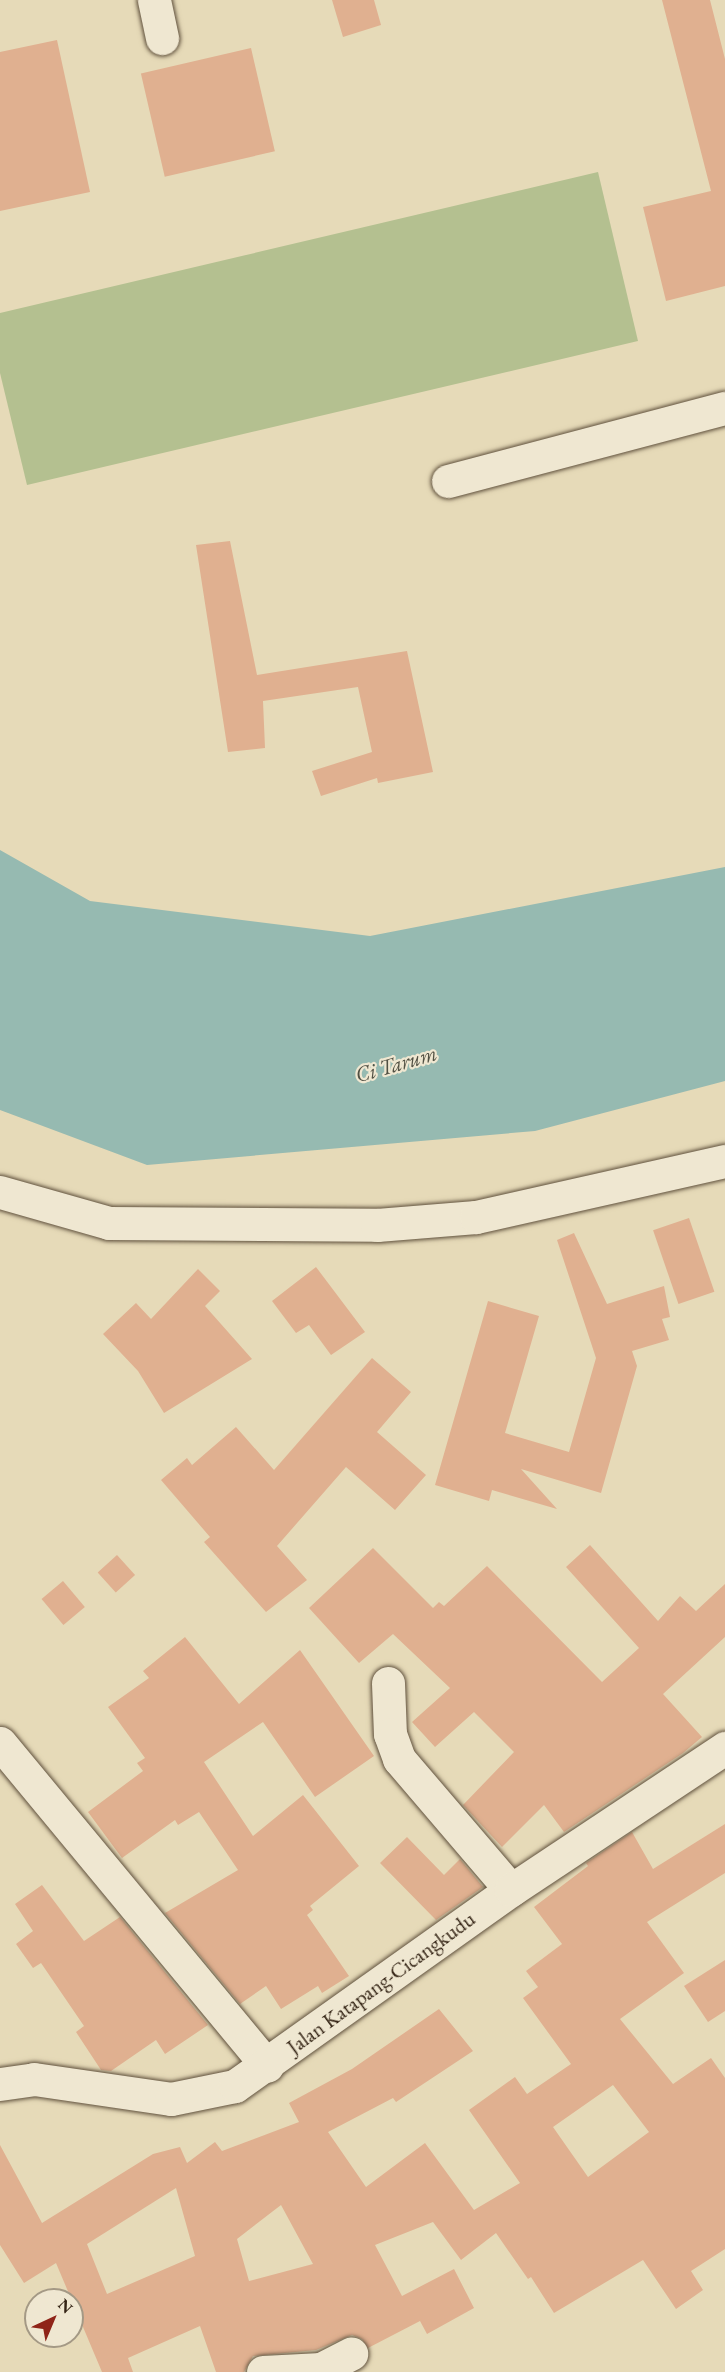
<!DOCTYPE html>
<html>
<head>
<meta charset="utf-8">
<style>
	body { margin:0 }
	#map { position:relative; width:725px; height:2372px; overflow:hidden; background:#e6dab8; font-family:"EB Garamond",serif }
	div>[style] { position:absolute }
	.green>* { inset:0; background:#b4c090 }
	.water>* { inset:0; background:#96bab1 }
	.building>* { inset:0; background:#e0b090; transform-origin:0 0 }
	.roads { filter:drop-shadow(0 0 2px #60513d) drop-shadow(0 0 2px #60513d) }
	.minor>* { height:33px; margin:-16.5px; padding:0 16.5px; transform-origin:16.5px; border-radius:16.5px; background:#efe7d1 }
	span { translate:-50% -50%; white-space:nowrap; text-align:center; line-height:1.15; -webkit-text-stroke:4.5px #efe7d1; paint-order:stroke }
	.street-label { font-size:21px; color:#332314 }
	.water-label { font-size:22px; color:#515043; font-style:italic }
	.north { position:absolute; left:24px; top:2288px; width:60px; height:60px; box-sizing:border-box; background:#efe7d1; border:2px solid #a49985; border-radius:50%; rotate:44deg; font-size:16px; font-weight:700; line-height:24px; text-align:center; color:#332314 }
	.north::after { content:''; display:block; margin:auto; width:21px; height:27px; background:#8f2418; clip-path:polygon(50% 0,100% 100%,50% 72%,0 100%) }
</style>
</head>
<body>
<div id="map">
	<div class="green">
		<div style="clip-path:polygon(598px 172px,638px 341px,27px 485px,0 373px,0 313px)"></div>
	</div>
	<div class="water">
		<div style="clip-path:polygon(0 850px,90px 901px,370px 936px,725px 867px,725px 1081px,535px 1131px,147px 1165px,0 1110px)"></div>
	</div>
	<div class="building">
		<div style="clip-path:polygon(332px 0,374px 0,381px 25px,343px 37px)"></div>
		<div style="clip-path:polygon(662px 0,710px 0,725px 59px,725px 286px,666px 301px,643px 207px,711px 191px)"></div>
		<div style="clip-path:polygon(57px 40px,90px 192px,0 211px,0 52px)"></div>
		<div style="left:251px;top:48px;width:106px;height:113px;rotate:77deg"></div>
		<div style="clip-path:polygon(230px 541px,257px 675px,407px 651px,433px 772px,378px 783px,377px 778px,321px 796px,312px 771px,372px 752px,358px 687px,263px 701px,265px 748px,228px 752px,196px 545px)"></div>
		<div style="left:689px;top:1218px;width:78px;height:38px;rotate:71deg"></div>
		<div style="clip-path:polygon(574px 1233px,607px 1304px,664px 1286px,670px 1317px,662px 1319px,669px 1340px,632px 1351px,637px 1366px,601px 1493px,521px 1469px,557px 1509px,492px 1490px,489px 1501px,435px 1485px,488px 1301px,539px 1316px,505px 1433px,569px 1452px,596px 1358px,557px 1240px)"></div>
		<div style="clip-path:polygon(316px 1267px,365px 1332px,331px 1355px,309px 1325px,296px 1333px,272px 1301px)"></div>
		<div style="clip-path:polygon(198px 1269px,220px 1291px,205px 1306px,252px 1359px,164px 1413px,138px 1371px,103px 1334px,136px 1303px,151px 1319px)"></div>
		<div style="clip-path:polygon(372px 1358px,411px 1392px,377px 1432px,426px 1475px,395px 1510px,346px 1467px,277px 1546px,307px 1580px,266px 1612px,204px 1542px,210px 1537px,161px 1480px,187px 1458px,192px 1465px,236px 1427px,274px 1470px)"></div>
		<div style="clip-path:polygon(590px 1545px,658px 1621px,680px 1596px,696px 1611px,725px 1584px,725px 1637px,663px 1694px,702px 1737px,683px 1753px,564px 1832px,544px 1805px,502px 1847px,463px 1805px,514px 1752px,474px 1712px,435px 1747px,412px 1722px,450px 1688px,393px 1634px,359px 1663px,309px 1608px,373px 1548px,433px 1608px,439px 1602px,444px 1606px,487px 1566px,602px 1682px,639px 1648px,566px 1567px)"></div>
		<div style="left:117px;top:1555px;width:27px;height:26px;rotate:48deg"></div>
		<div style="left:63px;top:1581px;width:34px;height:28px;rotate:50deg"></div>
		<div style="clip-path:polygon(185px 1637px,239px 1704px,300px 1650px,374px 1756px,315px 1797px,263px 1722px,204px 1762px,253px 1836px,303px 1795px,359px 1866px,310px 1906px,313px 1910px,307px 1915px,349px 1976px,322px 1993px,318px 1986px,281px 2009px,266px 1986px,240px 2004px,165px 1913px,238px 1870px,199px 1812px,178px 1825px,175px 1820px,122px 1858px,88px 1812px,143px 1771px,137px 1763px,145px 1758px,108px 1707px,149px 1678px,143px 1671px)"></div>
		<div style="clip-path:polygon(evenodd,725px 1824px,725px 1873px,647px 1922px,684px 1973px,620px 2019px,673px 2084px,711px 2058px,725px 2078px,725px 2249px,691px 2271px,703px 2290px,676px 2309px,643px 2260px,554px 2313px,531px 2277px,528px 2279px,496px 2233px,461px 2260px,433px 2222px,375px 2245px,402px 2296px,454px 2269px,474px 2308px,427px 2334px,420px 2321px,368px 2348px,362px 2339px,352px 2335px,316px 2350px,253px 2356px,244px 2372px,216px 2372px,200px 2326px,128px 2358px,133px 2372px,102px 2372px,56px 2263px,24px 2283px,0 2245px,0 2145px,42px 2223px,153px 2154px,180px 2147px,187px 2163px,215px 2142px,222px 2151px,299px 2122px,289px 2103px,352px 2069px,439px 2009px,473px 2051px,396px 2102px,393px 2098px,328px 2132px,366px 2187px,425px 2143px,474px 2210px,520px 2183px,469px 2110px,515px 2077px,527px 2094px,571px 2064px,523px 1998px,538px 1987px,526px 1971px,562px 1944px,534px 1907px,588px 1866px,586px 1863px,632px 1832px,653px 1869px,725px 1824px,613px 2085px,649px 2132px,588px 2177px,553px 2127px,613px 2085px,725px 1824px,176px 2188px,195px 2256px,107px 2294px,87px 2244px,176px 2188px,725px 1824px,281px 2205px,313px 2264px,249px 2281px,237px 2239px,281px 2205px)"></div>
		<div style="clip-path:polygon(407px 1837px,444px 1875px,460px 1859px,483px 1887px,436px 1920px,380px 1863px)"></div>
		<div style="clip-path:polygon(42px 1885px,84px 1941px,120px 1917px,208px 2025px,165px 2054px,156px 2040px,111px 2071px,101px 2070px,76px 2032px,84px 2026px,41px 1963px,33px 1968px,16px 1944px,33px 1931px,15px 1904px)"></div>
		<div style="clip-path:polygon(725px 1960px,725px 2011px,708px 2022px,684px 1986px)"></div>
	</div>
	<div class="roads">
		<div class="minor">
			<div style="left:154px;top:0;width:39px;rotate:78deg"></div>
			<div style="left:448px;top:481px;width:286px;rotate:-14.8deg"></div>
			<div style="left:0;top:1192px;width:113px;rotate:15.9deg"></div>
			<div style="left:109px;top:1223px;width:268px;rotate:0.4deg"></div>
			<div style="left:377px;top:1225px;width:99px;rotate:-4.6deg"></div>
			<div style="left:476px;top:1217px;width:255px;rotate:-12.7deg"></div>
			<div style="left:388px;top:1683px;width:51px;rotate:87.8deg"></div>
			<div style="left:390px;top:1734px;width:27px;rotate:70deg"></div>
			<div style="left:399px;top:1759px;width:172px;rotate:49.5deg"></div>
			<div style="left:0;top:1743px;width:419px;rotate:50.4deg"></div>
			<div style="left:0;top:2084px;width:34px;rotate:-8deg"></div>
			<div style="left:34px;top:2079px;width:138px;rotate:8.3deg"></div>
			<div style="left:171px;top:2099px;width:65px;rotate:-11.5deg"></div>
			<div style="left:235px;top:2086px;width:339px;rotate:-35.4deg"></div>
			<div style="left:511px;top:1890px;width:257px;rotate:-33.6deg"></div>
			<div style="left:263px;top:2372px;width:58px;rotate:-3deg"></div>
			<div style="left:321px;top:2369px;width:34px;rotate:-27deg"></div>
		</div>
	</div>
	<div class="street-label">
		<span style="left:381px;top:1983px;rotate:-36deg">Jalan Katapang-Cicangkudu</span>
	</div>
	<div class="water-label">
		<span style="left:396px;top:1064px;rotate:-16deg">Ci Tarum</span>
	</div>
	<div class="north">N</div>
</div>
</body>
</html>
